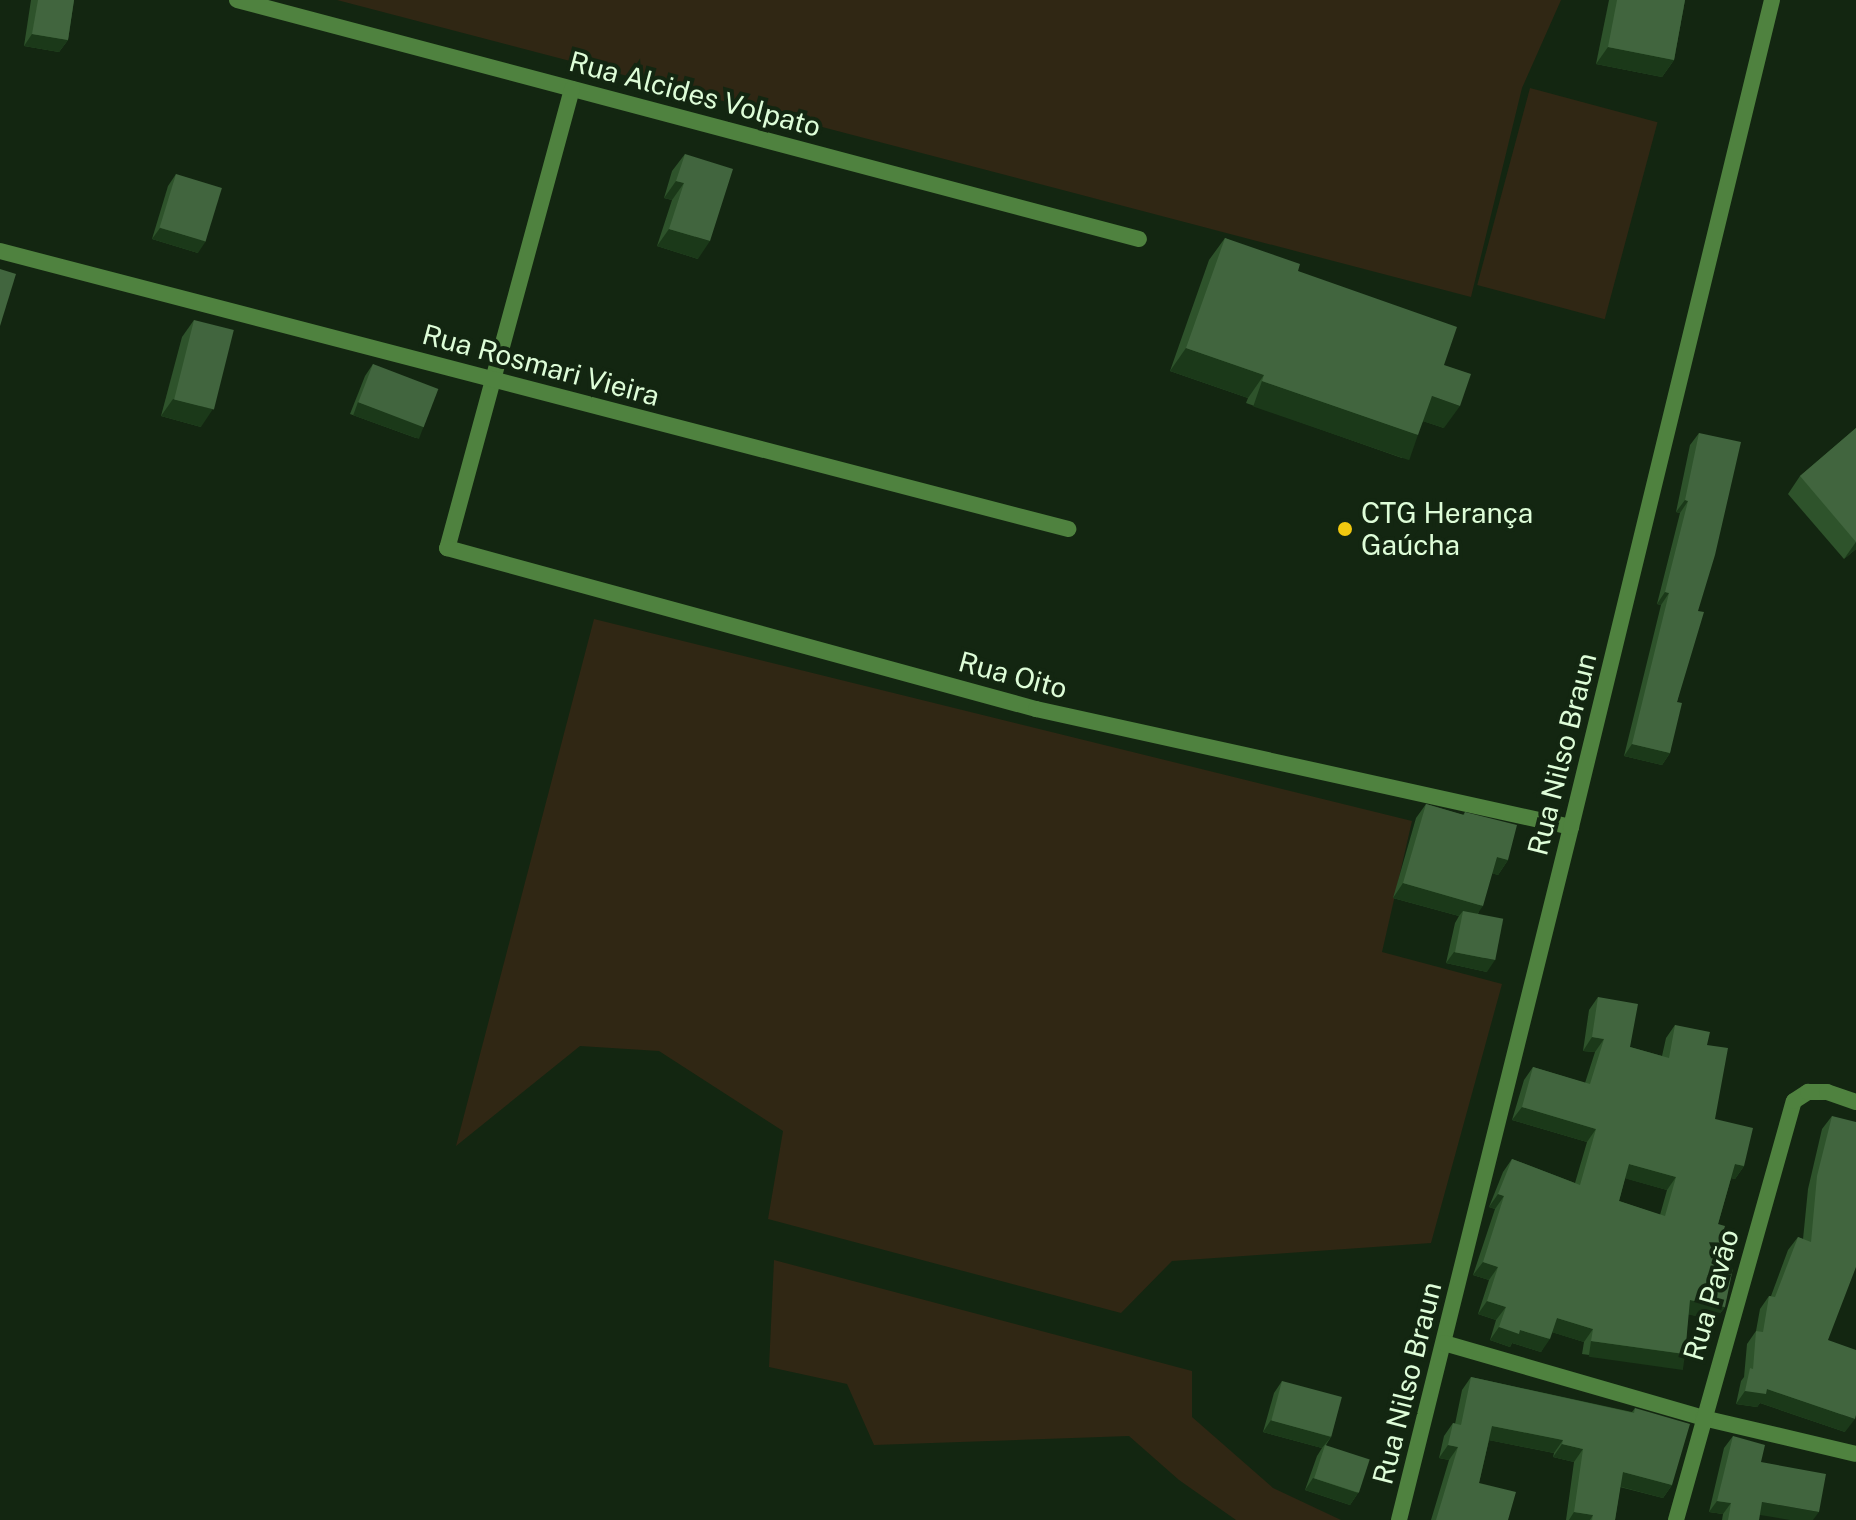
<!DOCTYPE html>
<html>
<head>
<meta charset="utf-8">
<style>
	body { margin:0 }
	#map { position:relative; width:1856px; height:1520px; overflow:hidden; background:#132611; font-family:"Public Sans",sans-serif }
	div>[style] { position:absolute }
	.green>* { inset:0; background:#302714; transform-origin:0 0 }
	.minor>* { height:16px; margin:-8px; padding:0 8px; transform-origin:8px; border-radius:8px; background:#4f823f }
	.tertiary>* { height:16px; margin:-8px; padding:0 8px; transform-origin:8px; border-radius:8px; background:#4f823f }
	.wall>* { inset:0; background:#2e532b }
	.shaded-wall>* { inset:0; background:#1b3919; transform-origin:0 0 }
	.building>* { inset:0; background:#41653e; transform-origin:0 0 }
	.dots>* { width:22px; height:22px; translate:-50% -50%; box-sizing:border-box; border:4px solid #132611; border-radius:50% }
	span { translate:-50% -50%; white-space:nowrap; text-align:center; line-height:1.15; -webkit-text-stroke:8px #132611; paint-order:stroke }
	.street-label { font-size:28px; color:#defdd8 }
	.poi-label { font-size:28px; color:#defdd8 }
	.left { translate:0 -50%; text-align:left }
</style>
</head>
<body>
<div id="map">
	<div class="green">
		<div style="clip-path:polygon(337px 0,1561px 0,1522px 88px,1471px 297px)"></div>
		<div style="left:1530px;top:88px;width:132px;height:204px;rotate:15deg"></div>
		<div style="clip-path:polygon(594px 619px,1412px 821px,1382px 952px,1502px 984px,1431px 1243px,1172px 1261px,1121px 1313px,768px 1219px,783px 1131px,659px 1051px,580px 1046px,456px 1146px)"></div>
		<div style="clip-path:polygon(774px 1260px,1192px 1371px,1192px 1417px,1273px 1488px,1341px 1520px,1236px 1520px,1179px 1480px,1129px 1436px,874px 1445px,847px 1384px,769px 1367px)"></div>
	</div>
	<div class="minor">
		<div style="left:237px;top:0;width:933px;rotate:14.84deg"></div>
		<div style="left:572px;top:89px;width:476px;rotate:105.2deg"></div>
		<div style="left:447px;top:548px;width:611px;rotate:15.29deg"></div>
		<div style="left:1036px;top:709px;width:548px;rotate:12.44deg"></div>
		<div style="left:1571px;top:827px;width:714px;rotate:103.94deg"></div>
		<div style="left:0;top:251px;width:1104px;rotate:14.59deg"></div>
		<div style="left:1444px;top:1343px;width:270px;rotate:16.1deg"></div>
		<div style="left:1703px;top:1418px;width:157px;rotate:13.2deg"></div>
		<div style="left:1676px;top:1520px;width:435px;rotate:-74.3deg"></div>
		<div style="left:1794px;top:1101px;width:17px;rotate:-33deg"></div>
		<div style="left:1808px;top:1092px;width:19px"></div>
		<div style="left:1827px;top:1092px;width:31px;rotate:19deg"></div>
	</div>
	<div class="tertiary">
		<div style="left:1571px;top:827px;width:851px;rotate:-76.34deg"></div>
	</div>
	<div class="wall">
		<div style="clip-path:polygon(31px 0,74px 0,68px 40px,59px 52px,24px 46px)"></div>
		<div style="clip-path:polygon(1609px 0,1685px 0,1674px 60px,1662px 77px,1596px 64px)"></div>
		<div style="clip-path:polygon(685px 154px,698px 259px,657px 246px,672px 200px,664px 198px,672px 171px)"></div>
		<div style="clip-path:polygon(176px 174px,198px 253px,152px 239px,168px 186px)"></div>
		<div style="clip-path:polygon(1225px 238px,1298px 271px,1444px 428px,1423px 421px,1402px 458px,1246px 403px,1248px 398px,1170px 371px,1209px 260px)"></div>
		<div style="clip-path:polygon(194px 320px,201px 427px,161px 416px,182px 337px)"></div>
		<div style="clip-path:polygon(373px 364px,424px 426px,416px 438px,350px 414px,365px 376px)"></div>
		<div style="clip-path:polygon(1856px 428px,1856px 549px,1844px 559px,1788px 494px,1800px 476px)"></div>
		<div style="clip-path:polygon(1699px 433px,1698px 611px,1677px 702px,1670px 753px,1662px 765px,1624px 756px,1661px 605px,1657px 604px,1680px 513px,1676px 512px,1690px 445px)"></div>
		<div style="clip-path:polygon(1426px 804px,1463px 815px,1465px 812px,1508px 860px,1498px 875px,1492px 873px,1478px 914px,1487px 972px,1446px 963px,1455px 923px,1459px 916px,1393px 898px,1416px 818px)"></div>
		<div style="clip-path:polygon(evenodd,1598px 997px,1630px 1047px,1662px 1056px,1666px 1038px,1675px 1025px,1707px 1045px,1715px 1119px,1744px 1166px,1735px 1179px,1731px 1178px,1718px 1224px,1714px 1264px,1725px 1307px,1715px 1320px,1688px 1314px,1685px 1354px,1676px 1367px,1582px 1354px,1584px 1342px,1552px 1332px,1541px 1352px,1512px 1343px,1510px 1347px,1490px 1340px,1496px 1320px,1478px 1314px,1489px 1280px,1473px 1275px,1495px 1209px,1489px 1207px,1503px 1172px,1512px 1159px,1575px 1183px,1587px 1142px,1512px 1120px,1524px 1080px,1533px 1067px,1585px 1083px,1595px 1052px,1583px 1051px,1589px 1010px,1598px 997px,1625px 1178px,1667px 1190px,1660px 1215px,1619px 1201px,1625px 1178px)"></div>
		<div style="clip-path:polygon(1832px 1116px,1828px 1340px,1845px 1432px,1760px 1403px,1757px 1407px,1736px 1404px,1741px 1381px,1744px 1377px,1747px 1344px,1756px 1331px,1760px 1309px,1769px 1296px,1771px 1296px,1788px 1250px,1798px 1237px,1803px 1239px,1808px 1189px,1822px 1129px)"></div>
		<div style="clip-path:polygon(1471px 1377px,1632px 1412px,1635px 1408px,1672px 1485px,1663px 1498px,1620px 1487px,1615px 1520px,1566px 1520px,1574px 1462px,1553px 1457px,1554px 1453px,1489px 1440px,1479px 1483px,1508px 1520px,1431px 1520px,1449px 1460px,1439px 1458px,1444px 1436px,1453px 1423px,1455px 1424px,1462px 1390px)"></div>
		<div style="clip-path:polygon(1282px 1381px,1331px 1437px,1326px 1445px,1358px 1493px,1350px 1505px,1305px 1490px,1317px 1456px,1322px 1448px,1263px 1432px,1274px 1393px)"></div>
		<div style="clip-path:polygon(1733px 1436px,1761px 1462px,1759px 1520px,1722px 1520px,1723px 1514px,1709px 1512px,1724px 1448px)"></div>
	</div>
	<div class="shaded-wall">
		<div style="clip-path:polygon(32px 34px,68px 40px,59px 52px,24px 46px)"></div>
		<div style="clip-path:polygon(1608px 47px,1674px 60px,1662px 77px,1596px 64px)"></div>
		<div style="clip-path:polygon(676px 181px,684px 183px,672px 200px,664px 198px)"></div>
		<div style="clip-path:polygon(160px 228px,206px 241px,198px 253px,152px 239px)"></div>
		<div style="clip-path:polygon(669px 229px,710px 241px,698px 259px,657px 246px)"></div>
		<div style="clip-path:polygon(1186px 348px,1264px 375px,1248px 398px,1170px 371px)"></div>
		<div style="left:1262px;top:381px;width:165px;height:27px;rotate:19deg"></div>
		<div style="clip-path:polygon(1432px 396px,1460px 406px,1444px 428px,1416px 419px)"></div>
		<div style="clip-path:polygon(173px 399px,213px 409px,201px 427px,161px 416px)"></div>
		<div style="left:358px;top:402px;width:70px;height:14px;rotate:20deg"></div>
		<div style="clip-path:polygon(1685px 500px,1688px 501px,1680px 513px,1676px 512px)"></div>
		<div style="clip-path:polygon(1856px 542px,1856px 549px,1844px 559px)"></div>
		<div style="clip-path:polygon(1665px 592px,1669px 593px,1661px 605px,1657px 604px)"></div>
		<div style="clip-path:polygon(1632px 744px,1670px 753px,1662px 765px,1624px 756px)"></div>
		<div style="clip-path:polygon(1497px 857px,1508px 860px,1498px 875px,1487px 872px)"></div>
		<div style="clip-path:polygon(1403px 883px,1483px 906px,1473px 920px,1463px 911px,1459px 916px,1393px 898px)"></div>
		<div style="clip-path:polygon(1454px 952px,1495px 960px,1487px 972px,1446px 963px)"></div>
		<div style="clip-path:polygon(1592px 1037px,1604px 1039px,1595px 1052px,1583px 1051px)"></div>
		<div style="clip-path:polygon(1522px 1107px,1596px 1129px,1587px 1142px,1512px 1120px)"></div>
		<div style="clip-path:polygon(1629px 1164px,1676px 1177px,1667px 1190px,1620px 1177px)"></div>
		<div style="clip-path:polygon(1735px 1164px,1744px 1166px,1735px 1179px,1725px 1177px)"></div>
		<div style="clip-path:polygon(1498px 1194px,1504px 1196px,1495px 1209px,1489px 1207px)"></div>
		<div style="clip-path:polygon(1483px 1262px,1498px 1267px,1489px 1280px,1473px 1275px)"></div>
		<div style="clip-path:polygon(1690px 1300px,1725px 1307px,1715px 1320px,1681px 1313px)"></div>
		<div style="clip-path:polygon(1487px 1301px,1506px 1307px,1496px 1320px,1478px 1314px)"></div>
		<div style="clip-path:polygon(1557px 1318px,1593px 1329px,1584px 1342px,1548px 1331px)"></div>
		<div style="clip-path:polygon(1499px 1327px,1520px 1330px,1550px 1339px,1541px 1352px,1512px 1343px,1510px 1347px,1490px 1340px)"></div>
		<div style="left:1591px;top:1341px;width:95px;height:16px;rotate:8deg"></div>
		<div style="clip-path:polygon(1767px 1389px,1855px 1419px,1845px 1432px,1760px 1403px,1757px 1407px,1736px 1404px,1745px 1391px)"></div>
		<div style="clip-path:polygon(1271px 1420px,1331px 1437px,1322px 1448px,1263px 1432px)"></div>
		<div style="clip-path:polygon(1492px 1426px,1563px 1440px,1554px 1453px,1483px 1439px)"></div>
		<div style="clip-path:polygon(1562px 1444px,1583px 1449px,1574px 1462px,1553px 1457px)"></div>
		<div style="clip-path:polygon(1448px 1445px,1458px 1447px,1449px 1460px,1439px 1458px)"></div>
		<div style="clip-path:polygon(1623px 1472px,1672px 1485px,1663px 1498px,1614px 1485px)"></div>
		<div style="clip-path:polygon(1313px 1478px,1358px 1493px,1350px 1505px,1305px 1490px)"></div>
		<div style="clip-path:polygon(1717px 1501px,1731px 1503px,1723px 1514px,1709px 1512px)"></div>
		<div style="clip-path:polygon(1762px 1502px,1819px 1512px,1813px 1520px,1790px 1520px,1754px 1514px)"></div>
		<div style="clip-path:polygon(1574px 1512px,1593px 1515px,1590px 1520px,1569px 1520px)"></div>
	</div>
	<div class="building">
		<div style="clip-path:polygon(38px 0,74px 0,68px 40px,32px 34px)"></div>
		<div style="clip-path:polygon(1617px 0,1685px 0,1674px 60px,1608px 47px)"></div>
		<div style="clip-path:polygon(685px 154px,733px 169px,710px 241px,669px 229px,684px 183px,676px 181px)"></div>
		<div style="left:176px;top:174px;width:48px;height:56px;rotate:17deg"></div>
		<div style="clip-path:polygon(1225px 238px,1300px 264px,1298px 271px,1457px 327px,1444px 365px,1471px 374px,1460px 406px,1432px 396px,1418px 435px,1262px 381px,1264px 375px,1186px 348px)"></div>
		<div style="clip-path:polygon(0 269px,16px 274px,0 326px)"></div>
		<div style="left:194px;top:320px;width:41px;height:82px;rotate:14deg"></div>
		<div style="left:373px;top:364px;width:70px;height:41px;rotate:21deg"></div>
		<div style="clip-path:polygon(1856px 428px,1856px 542px,1800px 476px)"></div>
		<div style="clip-path:polygon(1699px 433px,1741px 442px,1715px 555px,1698px 611px,1704px 612px,1677px 702px,1682px 703px,1670px 753px,1632px 744px,1669px 593px,1665px 592px,1688px 501px,1685px 500px)"></div>
		<div style="clip-path:polygon(1426px 804px,1464px 815px,1465px 812px,1517px 825px,1508px 860px,1497px 857px,1483px 906px,1403px 883px)"></div>
		<div style="left:1463px;top:911px;width:41px;height:42px;rotate:11deg"></div>
		<div style="clip-path:polygon(evenodd,1598px 997px,1638px 1004px,1630px 1047px,1669px 1058px,1675px 1025px,1710px 1032px,1707px 1045px,1728px 1048px,1715px 1119px,1753px 1128px,1744px 1166px,1735px 1164px,1718px 1224px,1725px 1226px,1714px 1264px,1733px 1268px,1725px 1307px,1690px 1300px,1685px 1354px,1591px 1341px,1593px 1329px,1557px 1318px,1550px 1339px,1520px 1330px,1519px 1334px,1499px 1327px,1506px 1307px,1487px 1301px,1498px 1267px,1483px 1262px,1504px 1196px,1498px 1194px,1512px 1159px,1580px 1185px,1596px 1129px,1522px 1107px,1533px 1067px,1590px 1084px,1604px 1039px,1592px 1037px,1598px 997px,1629px 1164px,1676px 1177px,1665px 1216px,1619px 1201px,1629px 1164px)"></div>
		<div style="clip-path:polygon(1832px 1116px,1856px 1122px,1856px 1267px,1828px 1340px,1856px 1350px,1856px 1415px,1855px 1419px,1767px 1389px,1766px 1394px,1745px 1391px,1750px 1368px,1753px 1369px,1756px 1331px,1763px 1332px,1769px 1296px,1775px 1297px,1798px 1237px,1811px 1242px,1817px 1176px)"></div>
		<div style="clip-path:polygon(1471px 1377px,1634px 1413px,1635px 1408px,1690px 1424px,1672px 1485px,1623px 1472px,1615px 1520px,1592px 1520px,1593px 1515px,1574px 1512px,1583px 1449px,1562px 1444px,1563px 1440px,1492px 1426px,1479px 1483px,1516px 1492px,1508px 1520px,1436px 1520px,1458px 1447px,1448px 1445px,1453px 1423px,1461px 1425px)"></div>
		<div style="left:1282px;top:1381px;width:62px;height:41px;rotate:15deg"></div>
		<div style="clip-path:polygon(1733px 1436px,1765px 1445px,1761px 1462px,1826px 1474px,1819px 1512px,1762px 1502px,1759px 1520px,1728px 1520px,1731px 1503px,1717px 1501px)"></div>
		<div style="left:1325px;top:1445px;width:47px;height:35px;rotate:18deg"></div>
	</div>
	<div class="dots">
		<div style="left:1345px;top:529px;background:#f1c80f"></div>
	</div>
	<div class="street-label">
		<span style="left:695px;top:94px;rotate:15deg">Rua Alcides Volpato</span>
		<span style="left:541px;top:365px;rotate:15deg">Rua Rosmari Vieira</span>
		<span style="left:1013px;top:675px;rotate:15deg">Rua Oito</span>
		<span style="left:1562px;top:754px;rotate:-76deg">Rua Nilso Braun</span>
		<span style="left:1711px;top:1295px;rotate:-74deg">Rua Pavão</span>
		<span style="left:1407px;top:1383px;rotate:-76deg">Rua Nilso Braun</span>
	</div>
	<div class="poi-label">
		<span class="left" style="left:1361px;top:529px">CTG Herança<br>Gaúcha</span>
	</div>
</div>
</body>
</html>
